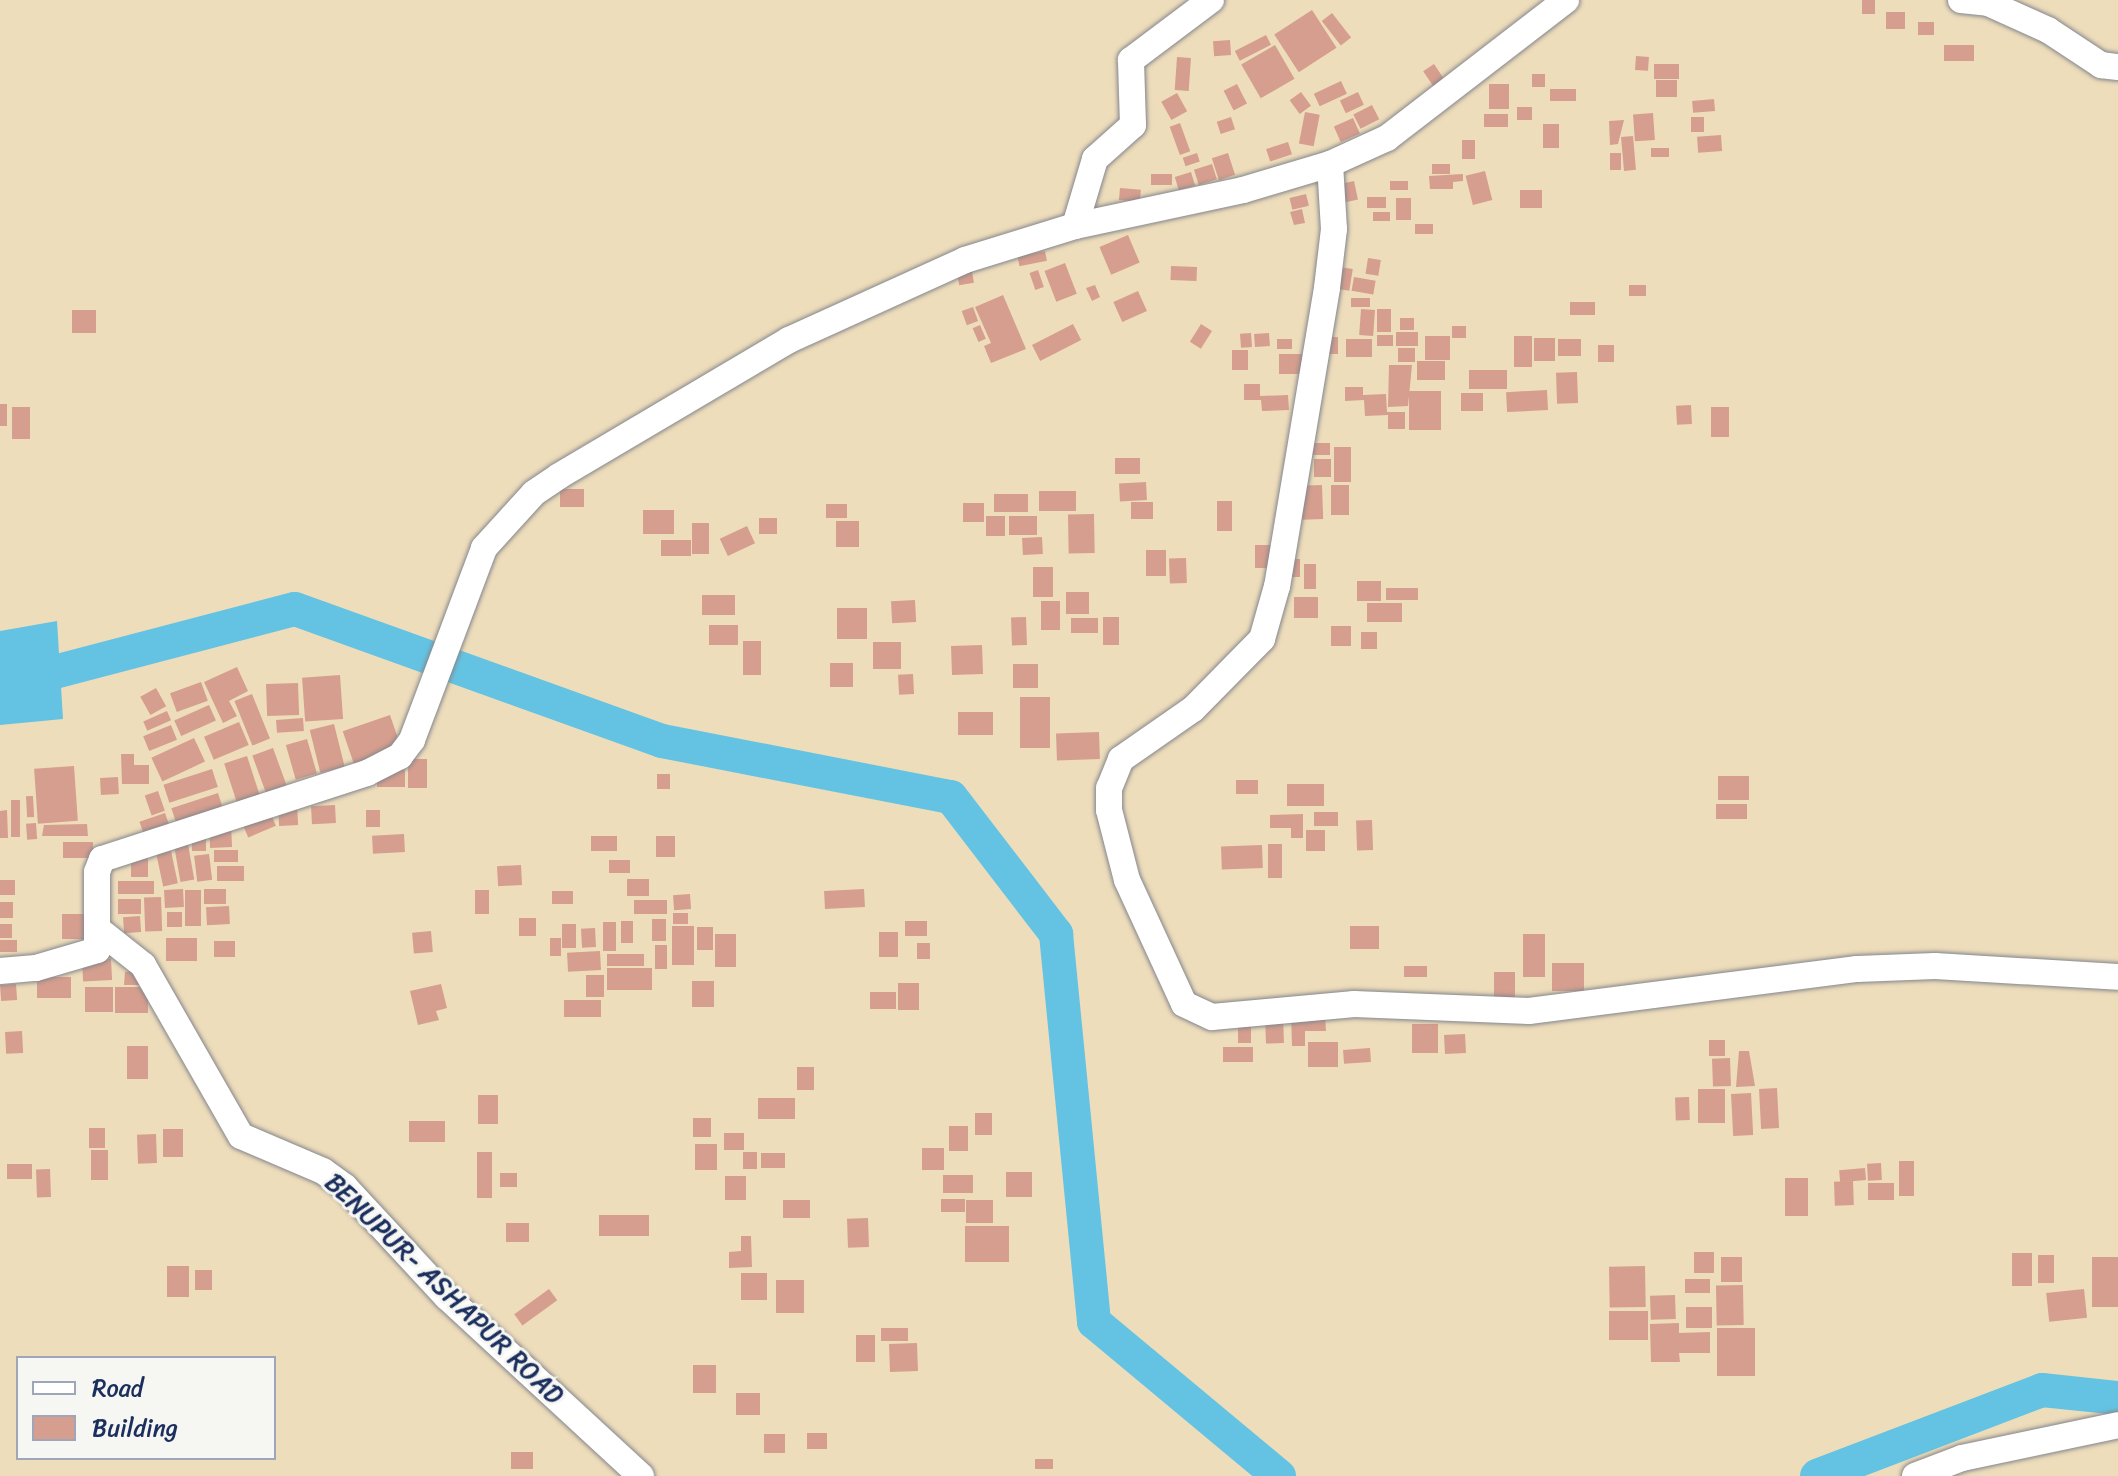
<!DOCTYPE html>
<html>
<head>
<meta charset="utf-8">
<style>
	body { margin:0 }
	#map { position:relative; width:2118px; height:1476px; overflow:hidden; background:#edb; font-family:Sriracha,sans-serif }
	div>[style] { position:absolute }
	.water>* { inset:0; background:#64c3e2 }
	.river>* { height:34px; margin:-17px; padding:0 17px; transform-origin:17px; border-radius:17px; background:#64c3e2 }
	.building>* { inset:0; background:#d69e8e; transform-origin:0 0 }
	.roads { filter:drop-shadow(0 0 2px #84868c) drop-shadow(0 0 2px #84868c) }
	.minor>* { height:26px; margin:-13px; padding:0 13px; transform-origin:13px; border-radius:13px; background:#fff }
	span { translate:-50% -50%; white-space:nowrap; text-align:center; line-height:1.15; -webkit-text-stroke:6px #f6f6f2; paint-order:stroke }
	.street-label { font-size:26px; color:#1b2f5e }
	.legend { position:absolute; left:16px; top:1356px; width:260px; height:104px; box-sizing:border-box; background:#f6f6f2; border:2px solid #9ea6b7; margin:0; padding:10px 14px; list-style:none; font-size:24px; color:#1b2f5e }
	.legend li { display:flex; align-items:center; gap:16px; height:40px }
	.legend b { width:40px; border:2px solid #9ea6b7 }
</style>
</head>
<body>
<div id="map">
	<div class="water">
		<div style="clip-path:polygon(57px 621px,63px 719px,0 725px,0 631px)"></div>
	</div>
	<div class="river">
		<div style="left:0;top:680px;width:43px;rotate:-6.6deg"></div>
		<div style="left:43px;top:675px;width:260px;rotate:-14.7deg"></div>
		<div style="left:295px;top:609px;width:390px;rotate:19.8deg"></div>
		<div style="left:662px;top:741px;width:294px;rotate:11deg"></div>
		<div style="left:951px;top:797px;width:173px;rotate:52.5deg"></div>
		<div style="left:1056px;top:934px;width:390px;rotate:84.4deg"></div>
		<div style="left:1094px;top:1322px;width:241px;rotate:39.8deg"></div>
		<div style="left:1817px;top:1476px;width:241px;rotate:-20.9deg"></div>
		<div style="left:2042px;top:1390px;width:76px;rotate:6deg"></div>
	</div>
	<div class="building">
		<div style="left:1862px;top:0;width:13px;height:14px"></div>
		<div style="left:1312px;top:10px;width:45px;height:45px;rotate:57deg"></div>
		<div style="left:1886px;top:12px;width:19px;height:17px"></div>
		<div style="left:1332px;top:13px;width:31px;height:13px;rotate:52deg"></div>
		<div style="left:1918px;top:22px;width:16px;height:13px"></div>
		<div style="left:1266px;top:35px;width:11px;height:35px;rotate:63deg"></div>
		<div style="left:1230px;top:40px;width:15px;height:17px;rotate:86deg"></div>
		<div style="left:1275px;top:45px;width:39px;height:39px;rotate:60deg"></div>
		<div style="left:1944px;top:45px;width:30px;height:16px"></div>
		<div style="left:1636px;top:56px;width:13px;height:14px;rotate:4deg"></div>
		<div style="left:1177px;top:57px;width:14px;height:33px;rotate:4deg"></div>
		<div style="left:1434px;top:64px;width:18px;height:13px;rotate:56deg"></div>
		<div style="left:1654px;top:64px;width:25px;height:15px"></div>
		<div style="left:1532px;top:74px;width:13px;height:13px"></div>
		<div style="left:1656px;top:80px;width:21px;height:17px"></div>
		<div style="left:1341px;top:81px;width:14px;height:30px;rotate:65deg"></div>
		<div style="left:1237px;top:84px;width:22px;height:15px;rotate:63deg"></div>
		<div style="left:1489px;top:84px;width:20px;height:25px"></div>
		<div style="left:1550px;top:89px;width:26px;height:12px"></div>
		<div style="left:1301px;top:92px;width:17px;height:14px;rotate:54deg"></div>
		<div style="left:1358px;top:92px;width:14px;height:20px;rotate:65deg"></div>
		<div style="left:1177px;top:93px;width:21px;height:18px;rotate:61deg"></div>
		<div style="left:1714px;top:99px;width:12px;height:22px;rotate:85deg"></div>
		<div style="left:1372px;top:105px;width:16px;height:21px;rotate:63deg"></div>
		<div style="left:1517px;top:107px;width:15px;height:13px"></div>
		<div style="left:1305px;top:112px;width:15px;height:32px;rotate:11deg"></div>
		<div style="left:1653px;top:113px;width:27px;height:20px;rotate:86deg"></div>
		<div style="left:1484px;top:114px;width:24px;height:13px"></div>
		<div style="left:1231px;top:117px;width:13px;height:15px;rotate:72deg"></div>
		<div style="left:1691px;top:117px;width:13px;height:15px"></div>
		<div style="left:1353px;top:118px;width:17px;height:21px;rotate:66deg"></div>
		<div style="clip-path:polygon(1624px 120px,1618px 144px,1610px 145px,1609px 121px)"></div>
		<div style="left:1180px;top:123px;width:30px;height:11px;rotate:70deg"></div>
		<div style="left:1543px;top:124px;width:16px;height:24px"></div>
		<div style="left:1721px;top:135px;width:16px;height:24px;rotate:86deg"></div>
		<div style="left:1633px;top:136px;width:34px;height:12px;rotate:85deg"></div>
		<div style="left:1462px;top:140px;width:13px;height:19px"></div>
		<div style="left:1288px;top:142px;width:13px;height:23px;rotate:72deg"></div>
		<div style="left:1669px;top:148px;width:9px;height:18px;rotate:90deg"></div>
		<div style="left:1197px;top:153px;width:9px;height:15px;rotate:72deg"></div>
		<div style="left:1228px;top:153px;width:23px;height:17px;rotate:72deg"></div>
		<div style="left:1610px;top:153px;width:11px;height:17px"></div>
		<div style="left:1212px;top:164px;width:16px;height:19px;rotate:72deg"></div>
		<div style="left:1432px;top:164px;width:18px;height:10px"></div>
		<div style="left:1485px;top:171px;width:30px;height:20px;rotate:76deg"></div>
		<div style="left:1191px;top:172px;width:14px;height:17px;rotate:73deg"></div>
		<div style="left:1172px;top:174px;width:11px;height:21px;rotate:90deg"></div>
		<div style="clip-path:polygon(1463px 174px,1463px 181px,1453px 182px,1453px 189px,1430px 189px,1429px 176px)"></div>
		<div style="left:1354px;top:181px;width:19px;height:14px;rotate:78deg"></div>
		<div style="left:1390px;top:181px;width:18px;height:9px"></div>
		<div style="left:1120px;top:188px;width:21px;height:12px;rotate:5deg"></div>
		<div style="left:1542px;top:190px;width:18px;height:22px;rotate:90deg"></div>
		<div style="left:1306px;top:194px;width:12px;height:17px;rotate:76deg"></div>
		<div style="left:1367px;top:197px;width:19px;height:11px"></div>
		<div style="left:1396px;top:198px;width:15px;height:22px"></div>
		<div style="clip-path:polygon(1302px 209px,1305px 223px,1294px 225px,1290px 212px)"></div>
		<div style="left:1373px;top:212px;width:17px;height:9px"></div>
		<div style="left:1415px;top:224px;width:18px;height:10px"></div>
		<div style="left:1128px;top:235px;width:30px;height:31px;rotate:67deg"></div>
		<div style="left:1045px;top:251px;width:10px;height:28px;rotate:79deg"></div>
		<div style="left:1368px;top:258px;width:13px;height:16px;rotate:9deg"></div>
		<div style="left:1065px;top:263px;width:33px;height:22px;rotate:69deg"></div>
		<div style="left:971px;top:266px;width:17px;height:15px;rotate:80deg"></div>
		<div style="left:1171px;top:266px;width:26px;height:14px;rotate:2deg"></div>
		<div style="left:1334px;top:266px;width:19px;height:22px;rotate:9deg"></div>
		<div style="left:1038px;top:270px;width:18px;height:9px;rotate:71deg"></div>
		<div style="left:1354px;top:277px;width:22px;height:14px;rotate:10deg"></div>
		<div style="clip-path:polygon(1095px 285px,1100px 297px,1092px 301px,1086px 288px)"></div>
		<div style="left:1629px;top:285px;width:17px;height:11px"></div>
		<div style="left:1138px;top:291px;width:22px;height:27px;rotate:66deg"></div>
		<div style="clip-path:polygon(1003px 295px,1026px 349px,991px 363px,984px 346px,991px 343px,975px 307px)"></div>
		<div style="left:1351px;top:298px;width:19px;height:9px"></div>
		<div style="left:1570px;top:302px;width:25px;height:13px"></div>
		<div style="left:973px;top:307px;width:15px;height:12px;rotate:70deg"></div>
		<div style="left:1361px;top:309px;width:14px;height:26px;rotate:4deg"></div>
		<div style="left:1377px;top:309px;width:14px;height:23px"></div>
		<div style="left:72px;top:310px;width:24px;height:23px"></div>
		<div style="left:1400px;top:318px;width:14px;height:12px"></div>
		<div style="left:1073px;top:324px;width:18px;height:46px;rotate:63deg"></div>
		<div style="left:1201px;top:324px;width:13px;height:21px;rotate:32deg"></div>
		<div style="left:980px;top:325px;width:15px;height:8px;rotate:67deg"></div>
		<div style="left:1452px;top:326px;width:14px;height:12px"></div>
		<div style="left:1396px;top:332px;width:22px;height:14px"></div>
		<div style="left:1251px;top:333px;width:14px;height:11px;rotate:86deg"></div>
		<div style="left:1269px;top:333px;width:13px;height:15px;rotate:86deg"></div>
		<div style="left:1377px;top:335px;width:16px;height:11px"></div>
		<div style="left:1425px;top:336px;width:25px;height:24px"></div>
		<div style="left:1514px;top:336px;width:18px;height:31px"></div>
		<div style="left:1319px;top:337px;width:19px;height:17px"></div>
		<div style="left:1534px;top:338px;width:21px;height:23px"></div>
		<div style="left:1292px;top:339px;width:10px;height:15px;rotate:90deg"></div>
		<div style="left:1346px;top:339px;width:26px;height:18px"></div>
		<div style="left:1581px;top:339px;width:17px;height:23px;rotate:90deg"></div>
		<div style="left:1598px;top:345px;width:16px;height:17px"></div>
		<div style="left:1398px;top:348px;width:17px;height:14px"></div>
		<div style="left:1232px;top:350px;width:16px;height:20px"></div>
		<div style="left:1303px;top:354px;width:20px;height:24px;rotate:90deg"></div>
		<div style="left:1445px;top:361px;width:19px;height:28px;rotate:90deg"></div>
		<div style="clip-path:polygon(1389px 365px,1412px 365px,1408px 406px,1388px 407px)"></div>
		<div style="left:1469px;top:370px;width:38px;height:19px"></div>
		<div style="left:1577px;top:372px;width:31px;height:21px;rotate:88deg"></div>
		<div style="clip-path:polygon(1244px 384px,1260px 384px,1260px 396px,1288px 395px,1289px 410px,1262px 411px,1261px 400px,1244px 400px)"></div>
		<div style="clip-path:polygon(1345px 387px,1363px 387px,1363px 395px,1386px 394px,1387px 412px,1405px 412px,1405px 429px,1388px 429px,1388px 415px,1365px 416px,1364px 400px,1345px 401px)"></div>
		<div style="left:1547px;top:390px;width:20px;height:41px;rotate:87deg"></div>
		<div style="left:1409px;top:391px;width:32px;height:39px"></div>
		<div style="left:1483px;top:393px;width:18px;height:22px;rotate:90deg"></div>
		<div style="left:0;top:404px;width:7px;height:22px"></div>
		<div style="left:1691px;top:405px;width:19px;height:15px;rotate:87deg"></div>
		<div style="left:12px;top:407px;width:18px;height:32px"></div>
		<div style="left:1711px;top:407px;width:18px;height:30px"></div>
		<div style="left:1330px;top:443px;width:12px;height:21px;rotate:90deg"></div>
		<div style="left:1334px;top:447px;width:17px;height:35px"></div>
		<div style="left:1115px;top:458px;width:25px;height:16px"></div>
		<div style="left:1331px;top:459px;width:18px;height:17px;rotate:90deg"></div>
		<div style="left:1146px;top:482px;width:18px;height:27px;rotate:87deg"></div>
		<div style="left:1322px;top:485px;width:34px;height:21px;rotate:88deg"></div>
		<div style="left:1331px;top:485px;width:18px;height:30px"></div>
		<div style="left:560px;top:489px;width:24px;height:18px"></div>
		<div style="left:1076px;top:491px;width:20px;height:37px;rotate:90deg"></div>
		<div style="left:994px;top:494px;width:34px;height:18px"></div>
		<div style="left:1217px;top:501px;width:15px;height:30px"></div>
		<div style="left:1131px;top:502px;width:22px;height:17px"></div>
		<div style="left:963px;top:503px;width:21px;height:19px"></div>
		<div style="left:826px;top:504px;width:21px;height:14px"></div>
		<div style="left:674px;top:510px;width:24px;height:31px;rotate:90deg"></div>
		<div style="left:1094px;top:514px;width:39px;height:26px;rotate:89deg"></div>
		<div style="left:986px;top:516px;width:19px;height:20px"></div>
		<div style="left:1009px;top:516px;width:28px;height:19px"></div>
		<div style="left:759px;top:518px;width:18px;height:16px"></div>
		<div style="left:836px;top:521px;width:23px;height:26px"></div>
		<div style="left:692px;top:523px;width:17px;height:31px"></div>
		<div style="left:747px;top:526px;width:19px;height:30px;rotate:65deg"></div>
		<div style="left:1042px;top:537px;width:17px;height:20px;rotate:87deg"></div>
		<div style="left:691px;top:540px;width:16px;height:30px;rotate:90deg"></div>
		<div style="left:1255px;top:545px;width:16px;height:23px"></div>
		<div style="left:1146px;top:550px;width:20px;height:26px"></div>
		<div style="left:1186px;top:558px;width:25px;height:17px;rotate:88deg"></div>
		<div style="left:1300px;top:559px;width:18px;height:13px;rotate:90deg"></div>
		<div style="left:1316px;top:564px;width:25px;height:12px;rotate:90deg"></div>
		<div style="left:1033px;top:567px;width:20px;height:30px"></div>
		<div style="left:1357px;top:581px;width:24px;height:20px"></div>
		<div style="left:1418px;top:588px;width:12px;height:32px;rotate:90deg"></div>
		<div style="left:1066px;top:592px;width:23px;height:22px"></div>
		<div style="left:735px;top:595px;width:20px;height:33px;rotate:90deg"></div>
		<div style="left:1294px;top:597px;width:24px;height:21px"></div>
		<div style="left:915px;top:600px;width:22px;height:24px;rotate:87deg"></div>
		<div style="left:1041px;top:601px;width:19px;height:29px"></div>
		<div style="left:1367px;top:603px;width:35px;height:19px"></div>
		<div style="left:837px;top:608px;width:30px;height:31px"></div>
		<div style="left:1026px;top:617px;width:28px;height:15px;rotate:88deg"></div>
		<div style="left:1103px;top:617px;width:16px;height:28px"></div>
		<div style="left:1098px;top:618px;width:15px;height:27px;rotate:90deg"></div>
		<div style="left:738px;top:625px;width:20px;height:29px;rotate:90deg"></div>
		<div style="left:1331px;top:626px;width:20px;height:20px"></div>
		<div style="left:1361px;top:632px;width:16px;height:17px"></div>
		<div style="left:743px;top:641px;width:18px;height:34px"></div>
		<div style="left:873px;top:642px;width:28px;height:27px"></div>
		<div style="left:982px;top:645px;width:29px;height:31px;rotate:88deg"></div>
		<div style="left:853px;top:663px;width:24px;height:23px;rotate:90deg"></div>
		<div style="left:1013px;top:664px;width:25px;height:24px"></div>
		<div style="clip-path:polygon(237px 667px,248px 691px,229px 701px,237px 716px,223px 723px,204px 682px)"></div>
		<div style="left:913px;top:674px;width:20px;height:15px;rotate:87deg"></div>
		<div style="left:340px;top:675px;width:44px;height:38px;rotate:86deg"></div>
		<div style="left:201px;top:682px;width:20px;height:33px;rotate:70deg"></div>
		<div style="left:298px;top:683px;width:32px;height:32px;rotate:88deg"></div>
		<div style="left:156px;top:688px;width:21px;height:18px;rotate:61deg"></div>
		<div style="left:252px;top:694px;width:48px;height:19px;rotate:68deg"></div>
		<div style="left:1020px;top:697px;width:30px;height:51px"></div>
		<div style="left:209px;top:705px;width:17px;height:38px;rotate:66deg"></div>
		<div style="left:167px;top:711px;width:10px;height:26px;rotate:66deg"></div>
		<div style="left:958px;top:712px;width:35px;height:23px"></div>
		<div style="left:390px;top:715px;width:34px;height:50px;rotate:71deg"></div>
		<div style="left:303px;top:718px;width:13px;height:27px;rotate:86deg"></div>
		<div style="left:239px;top:722px;width:25px;height:38px;rotate:67deg"></div>
		<div style="left:334px;top:724px;width:44px;height:25px;rotate:76deg"></div>
		<div style="left:171px;top:725px;width:16px;height:30px;rotate:68deg"></div>
		<div style="left:1099px;top:732px;width:27px;height:43px;rotate:88deg"></div>
		<div style="left:194px;top:738px;width:26px;height:47px;rotate:65deg"></div>
		<div style="left:307px;top:739px;width:36px;height:22px;rotate:74deg"></div>
		<div style="left:273px;top:748px;width:40px;height:22px;rotate:70deg"></div>
		<div style="clip-path:polygon(121px 754px,134px 754px,134px 765px,149px 765px,149px 784px,122px 784px)"></div>
		<div style="left:247px;top:756px;width:43px;height:24px;rotate:72deg"></div>
		<div style="left:408px;top:759px;width:19px;height:29px"></div>
		<div style="left:74px;top:766px;width:55px;height:40px;rotate:86deg"></div>
		<div style="left:212px;top:769px;width:19px;height:51px;rotate:72deg"></div>
		<div style="left:405px;top:770px;width:17px;height:28px;rotate:90deg"></div>
		<div style="left:657px;top:774px;width:13px;height:15px"></div>
		<div style="left:1718px;top:776px;width:31px;height:24px"></div>
		<div style="left:118px;top:777px;width:17px;height:18px;rotate:87deg"></div>
		<div style="left:1258px;top:780px;width:14px;height:22px;rotate:90deg"></div>
		<div style="left:1324px;top:784px;width:22px;height:37px;rotate:90deg"></div>
		<div style="left:158px;top:791px;width:21px;height:14px;rotate:71deg"></div>
		<div style="left:218px;top:793px;width:19px;height:49px;rotate:72deg"></div>
		<div style="left:33px;top:796px;width:21px;height:7px;rotate:87deg"></div>
		<div style="left:11px;top:800px;width:9px;height:37px"></div>
		<div style="left:297px;top:804px;width:21px;height:19px;rotate:87deg"></div>
		<div style="left:1716px;top:804px;width:31px;height:15px"></div>
		<div style="left:335px;top:805px;width:18px;height:24px;rotate:87deg"></div>
		<div style="clip-path:polygon(7px 810px,8px 838px,0 838px,0 811px)"></div>
		<div style="left:366px;top:810px;width:14px;height:17px"></div>
		<div style="left:270px;top:812px;width:15px;height:30px;rotate:67deg"></div>
		<div style="left:1314px;top:812px;width:24px;height:14px"></div>
		<div style="left:165px;top:813px;width:18px;height:27px;rotate:71deg"></div>
		<div style="clip-path:polygon(1303px 814px,1303px 838px,1291px 838px,1291px 828px,1270px 828px,1270px 815px)"></div>
		<div style="left:1372px;top:820px;width:30px;height:16px;rotate:88deg"></div>
		<div style="left:36px;top:823px;width:16px;height:10px;rotate:86deg"></div>
		<div style="clip-path:polygon(87px 824px,88px 836px,42px 836px,44px 825px)"></div>
		<div style="left:231px;top:826px;width:21px;height:22px;rotate:87deg"></div>
		<div style="left:1306px;top:830px;width:19px;height:21px"></div>
		<div style="left:206px;top:833px;width:18px;height:14px;rotate:90deg"></div>
		<div style="left:404px;top:834px;width:18px;height:32px;rotate:87deg"></div>
		<div style="left:591px;top:836px;width:26px;height:15px"></div>
		<div style="left:656px;top:836px;width:19px;height:21px"></div>
		<div style="left:93px;top:842px;width:16px;height:30px;rotate:90deg"></div>
		<div style="left:188px;top:844px;width:36px;height:14px;rotate:80deg"></div>
		<div style="left:1268px;top:844px;width:14px;height:34px"></div>
		<div style="left:1262px;top:845px;width:23px;height:41px;rotate:88deg"></div>
		<div style="left:238px;top:850px;width:12px;height:24px;rotate:90deg"></div>
		<div style="left:171px;top:851px;width:33px;height:15px;rotate:78deg"></div>
		<div style="left:209px;top:854px;width:26px;height:15px;rotate:83deg"></div>
		<div style="left:148px;top:855px;width:22px;height:17px;rotate:90deg"></div>
		<div style="left:609px;top:860px;width:21px;height:13px"></div>
		<div style="left:521px;top:865px;width:20px;height:24px;rotate:87deg"></div>
		<div style="left:244px;top:866px;width:15px;height:27px;rotate:90deg"></div>
		<div style="left:649px;top:879px;width:17px;height:22px;rotate:90deg"></div>
		<div style="left:15px;top:880px;width:15px;height:15px;rotate:90deg"></div>
		<div style="left:118px;top:881px;width:36px;height:13px"></div>
		<div style="left:183px;top:889px;width:18px;height:19px;rotate:87deg"></div>
		<div style="left:204px;top:889px;width:22px;height:15px"></div>
		<div style="left:864px;top:889px;width:18px;height:40px;rotate:87deg"></div>
		<div style="left:185px;top:890px;width:16px;height:36px"></div>
		<div style="left:475px;top:890px;width:14px;height:24px"></div>
		<div style="left:552px;top:891px;width:21px;height:13px"></div>
		<div style="left:690px;top:894px;width:15px;height:17px;rotate:86deg"></div>
		<div style="left:161px;top:897px;width:34px;height:17px;rotate:88deg"></div>
		<div style="left:141px;top:899px;width:15px;height:23px;rotate:90deg"></div>
		<div style="left:667px;top:900px;width:14px;height:33px;rotate:90deg"></div>
		<div style="left:0;top:902px;width:13px;height:16px"></div>
		<div style="left:229px;top:906px;width:18px;height:23px;rotate:87deg"></div>
		<div style="left:167px;top:912px;width:15px;height:15px"></div>
		<div style="left:673px;top:913px;width:15px;height:11px"></div>
		<div style="left:62px;top:914px;width:24px;height:25px"></div>
		<div style="left:140px;top:916px;width:16px;height:17px;rotate:86deg"></div>
		<div style="left:536px;top:918px;width:18px;height:17px;rotate:90deg"></div>
		<div style="left:666px;top:919px;width:22px;height:14px;rotate:90deg"></div>
		<div style="left:621px;top:921px;width:12px;height:22px"></div>
		<div style="left:905px;top:921px;width:22px;height:15px"></div>
		<div style="left:616px;top:922px;width:29px;height:13px;rotate:90deg"></div>
		<div style="left:0;top:924px;width:12px;height:14px"></div>
		<div style="left:562px;top:924px;width:14px;height:24px"></div>
		<div style="left:694px;top:926px;width:39px;height:22px;rotate:90deg"></div>
		<div style="left:1350px;top:926px;width:29px;height:23px"></div>
		<div style="left:697px;top:927px;width:16px;height:23px"></div>
		<div style="left:595px;top:928px;width:19px;height:14px;rotate:87deg"></div>
		<div style="left:431px;top:931px;width:21px;height:19px;rotate:85deg"></div>
		<div style="left:879px;top:932px;width:19px;height:25px"></div>
		<div style="left:715px;top:934px;width:21px;height:33px"></div>
		<div style="left:1523px;top:934px;width:22px;height:43px"></div>
		<div style="left:166px;top:938px;width:31px;height:23px"></div>
		<div style="left:550px;top:938px;width:11px;height:18px"></div>
		<div style="left:0;top:940px;width:17px;height:12px"></div>
		<div style="left:235px;top:941px;width:16px;height:21px;rotate:90deg"></div>
		<div style="left:917px;top:943px;width:13px;height:16px"></div>
		<div style="left:655px;top:945px;width:12px;height:24px"></div>
		<div style="left:600px;top:951px;width:19px;height:33px;rotate:87deg"></div>
		<div style="left:607px;top:954px;width:37px;height:12px"></div>
		<div style="left:111px;top:959px;width:21px;height:29px;rotate:87deg"></div>
		<div style="left:1552px;top:963px;width:32px;height:28px"></div>
		<div style="left:1404px;top:966px;width:23px;height:11px"></div>
		<div style="left:652px;top:968px;width:22px;height:45px;rotate:90deg"></div>
		<div style="clip-path:polygon(141px 970px,141px 985px,124px 985px,125px 972px)"></div>
		<div style="left:1494px;top:972px;width:21px;height:32px"></div>
		<div style="left:586px;top:975px;width:18px;height:22px"></div>
		<div style="left:71px;top:977px;width:21px;height:34px;rotate:90deg"></div>
		<div style="left:692px;top:981px;width:22px;height:26px"></div>
		<div style="left:919px;top:983px;width:27px;height:21px;rotate:90deg"></div>
		<div style="left:16px;top:984px;width:16px;height:16px;rotate:86deg"></div>
		<div style="clip-path:polygon(441px 984px,447px 1008px,436px 1011px,439px 1020px,418px 1025px,410px 991px)"></div>
		<div style="left:85px;top:987px;width:28px;height:25px"></div>
		<div style="left:148px;top:987px;width:26px;height:33px;rotate:90deg"></div>
		<div style="left:870px;top:992px;width:26px;height:17px"></div>
		<div style="left:564px;top:1000px;width:37px;height:17px"></div>
		<div style="clip-path:polygon(1291px 1014px,1325px 1014px,1326px 1031px,1305px 1031px,1305px 1046px,1292px 1046px)"></div>
		<div style="left:1283px;top:1015px;width:28px;height:18px;rotate:88deg"></div>
		<div style="left:1238px;top:1018px;width:13px;height:25px"></div>
		<div style="left:1412px;top:1024px;width:26px;height:29px"></div>
		<div style="left:22px;top:1031px;width:22px;height:17px;rotate:87deg"></div>
		<div style="left:1465px;top:1034px;width:19px;height:21px;rotate:87deg"></div>
		<div style="left:1709px;top:1040px;width:16px;height:16px"></div>
		<div style="left:1308px;top:1042px;width:30px;height:25px"></div>
		<div style="left:127px;top:1046px;width:21px;height:33px"></div>
		<div style="left:1223px;top:1047px;width:30px;height:15px"></div>
		<div style="left:1370px;top:1048px;width:14px;height:27px;rotate:86deg"></div>
		<div style="clip-path:polygon(1739px 1051px,1749px 1051px,1755px 1086px,1736px 1087px)"></div>
		<div style="left:1730px;top:1058px;width:28px;height:18px;rotate:88deg"></div>
		<div style="left:797px;top:1067px;width:17px;height:23px"></div>
		<div style="left:1777px;top:1088px;width:40px;height:18px;rotate:87deg"></div>
		<div style="left:1698px;top:1089px;width:27px;height:34px"></div>
		<div style="left:1751px;top:1093px;width:42px;height:20px;rotate:87deg"></div>
		<div style="left:478px;top:1095px;width:20px;height:29px"></div>
		<div style="left:1689px;top:1097px;width:23px;height:14px;rotate:88deg"></div>
		<div style="left:795px;top:1098px;width:21px;height:37px;rotate:90deg"></div>
		<div style="left:992px;top:1113px;width:22px;height:17px;rotate:90deg"></div>
		<div style="left:711px;top:1118px;width:19px;height:18px;rotate:90deg"></div>
		<div style="left:409px;top:1121px;width:36px;height:21px"></div>
		<div style="left:949px;top:1126px;width:19px;height:25px"></div>
		<div style="left:89px;top:1128px;width:16px;height:20px"></div>
		<div style="left:183px;top:1129px;width:28px;height:20px;rotate:90deg"></div>
		<div style="left:744px;top:1133px;width:17px;height:20px;rotate:90deg"></div>
		<div style="left:156px;top:1134px;width:29px;height:19px;rotate:88deg"></div>
		<div style="left:695px;top:1144px;width:22px;height:26px"></div>
		<div style="left:922px;top:1148px;width:22px;height:22px"></div>
		<div style="left:91px;top:1150px;width:17px;height:30px"></div>
		<div style="left:477px;top:1152px;width:15px;height:46px"></div>
		<div style="left:757px;top:1152px;width:17px;height:14px;rotate:90deg"></div>
		<div style="left:785px;top:1153px;width:15px;height:24px;rotate:90deg"></div>
		<div style="left:1899px;top:1161px;width:15px;height:35px"></div>
		<div style="left:1881px;top:1163px;width:17px;height:14px;rotate:87deg"></div>
		<div style="left:7px;top:1164px;width:25px;height:15px"></div>
		<div style="left:1865px;top:1168px;width:12px;height:26px;rotate:85deg"></div>
		<div style="left:50px;top:1169px;width:28px;height:14px;rotate:88deg"></div>
		<div style="left:1032px;top:1172px;width:25px;height:26px;rotate:90deg"></div>
		<div style="left:500px;top:1173px;width:17px;height:14px"></div>
		<div style="left:943px;top:1175px;width:30px;height:18px"></div>
		<div style="left:725px;top:1176px;width:21px;height:24px"></div>
		<div style="left:1785px;top:1178px;width:23px;height:38px"></div>
		<div style="left:1853px;top:1181px;width:24px;height:19px;rotate:88deg"></div>
		<div style="left:1868px;top:1183px;width:26px;height:17px"></div>
		<div style="left:941px;top:1199px;width:24px;height:13px"></div>
		<div style="left:810px;top:1200px;width:18px;height:27px;rotate:90deg"></div>
		<div style="left:966px;top:1200px;width:27px;height:23px"></div>
		<div style="left:649px;top:1215px;width:21px;height:50px;rotate:90deg"></div>
		<div style="left:868px;top:1218px;width:29px;height:21px;rotate:88deg"></div>
		<div style="left:506px;top:1223px;width:23px;height:19px"></div>
		<div style="left:1009px;top:1226px;width:36px;height:44px;rotate:90deg"></div>
		<div style="clip-path:polygon(741px 1236px,751px 1236px,752px 1267px,729px 1268px,729px 1252px,741px 1251px)"></div>
		<div style="left:1714px;top:1252px;width:21px;height:20px;rotate:90deg"></div>
		<div style="left:2012px;top:1253px;width:20px;height:33px"></div>
		<div style="left:2038px;top:1255px;width:16px;height:28px"></div>
		<div style="left:1721px;top:1257px;width:21px;height:25px"></div>
		<div style="left:2118px;top:1257px;width:50px;height:26px;rotate:90deg"></div>
		<div style="left:189px;top:1266px;width:31px;height:22px;rotate:90deg"></div>
		<div style="left:1645px;top:1266px;width:41px;height:36px;rotate:89deg"></div>
		<div style="left:195px;top:1270px;width:17px;height:20px"></div>
		<div style="left:741px;top:1273px;width:26px;height:27px"></div>
		<div style="left:1710px;top:1279px;width:14px;height:25px;rotate:90deg"></div>
		<div style="left:776px;top:1280px;width:28px;height:33px"></div>
		<div style="left:1743px;top:1285px;width:40px;height:27px;rotate:89deg"></div>
		<div style="left:549px;top:1289px;width:14px;height:43px;rotate:54deg"></div>
		<div style="left:2084px;top:1289px;width:29px;height:38px;rotate:84deg"></div>
		<div style="left:1675px;top:1295px;width:24px;height:25px;rotate:88deg"></div>
		<div style="left:1712px;top:1307px;width:21px;height:26px;rotate:90deg"></div>
		<div style="left:1648px;top:1311px;width:29px;height:39px;rotate:90deg"></div>
		<div style="clip-path:polygon(1679px 1323px,1679px 1333px,1710px 1332px,1710px 1353px,1679px 1353px,1680px 1362px,1651px 1362px,1650px 1324px)"></div>
		<div style="left:881px;top:1328px;width:27px;height:13px"></div>
		<div style="left:1717px;top:1328px;width:38px;height:48px"></div>
		<div style="left:856px;top:1335px;width:19px;height:27px"></div>
		<div style="left:917px;top:1343px;width:28px;height:28px;rotate:88deg"></div>
		<div style="left:716px;top:1365px;width:28px;height:23px;rotate:90deg"></div>
		<div style="left:736px;top:1393px;width:24px;height:22px"></div>
		<div style="left:807px;top:1433px;width:20px;height:16px"></div>
		<div style="left:764px;top:1434px;width:21px;height:19px"></div>
		<div style="left:511px;top:1452px;width:22px;height:17px"></div>
		<div style="left:1035px;top:1459px;width:18px;height:10px"></div>
	</div>
	<div class="roads">
		<div class="minor">
			<div style="left:1961px;top:0;width:27px;rotate:6deg"></div>
			<div style="left:1988px;top:3px;width:66px;rotate:24.2deg"></div>
			<div style="left:2048px;top:30px;width:64px;rotate:33.4deg"></div>
			<div style="left:2101px;top:65px;width:17px;rotate:7deg"></div>
			<div style="left:1330px;top:164px;width:65px;rotate:86.5deg"></div>
			<div style="left:1334px;top:229px;width:59px;rotate:96.8deg"></div>
			<div style="left:1327px;top:288px;width:302px;rotate:99.5deg"></div>
			<div style="left:1277px;top:586px;width:55px;rotate:105.8deg"></div>
			<div style="left:1262px;top:639px;width:98px;rotate:134.6deg"></div>
			<div style="left:1193px;top:709px;width:88px;rotate:145.2deg"></div>
			<div style="left:1121px;top:759px;width:31px;rotate:112deg"></div>
			<div style="left:1109px;top:788px;width:22px;rotate:90deg"></div>
			<div style="left:1109px;top:810px;width:72px;rotate:75.6deg"></div>
			<div style="left:1127px;top:880px;width:136px;rotate:65.3deg"></div>
			<div style="left:1184px;top:1004px;width:31px;rotate:25deg"></div>
			<div style="left:1212px;top:1017px;width:143px;rotate:-5.2deg"></div>
			<div style="left:1354px;top:1004px;width:175px;rotate:2.3deg"></div>
			<div style="left:1529px;top:1011px;width:331px;rotate:-7.3deg"></div>
			<div style="left:1857px;top:969px;width:78px;rotate:-2.2deg"></div>
			<div style="left:1935px;top:966px;width:183px;rotate:3.4deg"></div>
			<div style="left:1075px;top:226px;width:70px;rotate:-73.4deg"></div>
			<div style="left:1095px;top:159px;width:51px;rotate:-41.8deg"></div>
			<div style="left:1133px;top:125px;width:65px;rotate:-91.8deg"></div>
			<div style="left:1131px;top:60px;width:100px;rotate:-36.9deg"></div>
			<div style="left:100px;top:931px;width:55px;rotate:38.3deg"></div>
			<div style="left:143px;top:965px;width:197px;rotate:60.2deg"></div>
			<div style="left:241px;top:1136px;width:89px;rotate:23.1deg"></div>
			<div style="left:323px;top:1171px;width:27px;rotate:36deg"></div>
			<div style="left:345px;top:1187px;width:150px;rotate:47.2deg"></div>
			<div style="left:447px;top:1297px;width:264px;rotate:42.7deg"></div>
			<div style="left:0;top:971px;width:36px;rotate:-5deg"></div>
			<div style="left:36px;top:968px;width:64px;rotate:-16.4deg"></div>
			<div style="left:97px;top:950px;width:78px;rotate:-90deg"></div>
			<div style="left:97px;top:872px;width:14px;rotate:-69deg"></div>
			<div style="left:102px;top:859px;width:279px;rotate:-18deg"></div>
			<div style="left:367px;top:773px;width:37px;rotate:-27deg"></div>
			<div style="left:400px;top:756px;width:20px;rotate:-53deg"></div>
			<div style="left:412px;top:740px;width:205px;rotate:-69.4deg"></div>
			<div style="left:484px;top:548px;width:74px;rotate:-47.7deg"></div>
			<div style="left:534px;top:493px;width:30px;rotate:-34deg"></div>
			<div style="left:559px;top:476px;width:267px;rotate:-30.6deg"></div>
			<div style="left:789px;top:340px;width:193px;rotate:-24.4deg"></div>
			<div style="left:965px;top:260px;width:115px;rotate:-17.2deg"></div>
			<div style="left:1075px;top:226px;width:172px;rotate:-12.1deg"></div>
			<div style="left:1243px;top:190px;width:91px;rotate:-16.6deg"></div>
			<div style="left:1330px;top:164px;width:63px;rotate:-24.5deg"></div>
			<div style="left:1387px;top:138px;width:226px;rotate:-37.6deg"></div>
			<div style="left:1915px;top:1476px;width:50px;rotate:-21deg"></div>
			<div style="left:1962px;top:1458px;width:159px;rotate:-11.9deg"></div>
		</div>
	</div>
	<div class="street-label">
		<span style="left:444px;top:1289px;rotate:44deg">BENUPUR- ASHAPUR ROAD</span>
	</div>
	<ul class="legend">
	<li><b style="height:10px;background:#fff"></b>Road</li>
	<li><b style="height:22px;background:#d69e8e"></b>Building</li>
	</ul>
</div>
</body>
</html>
